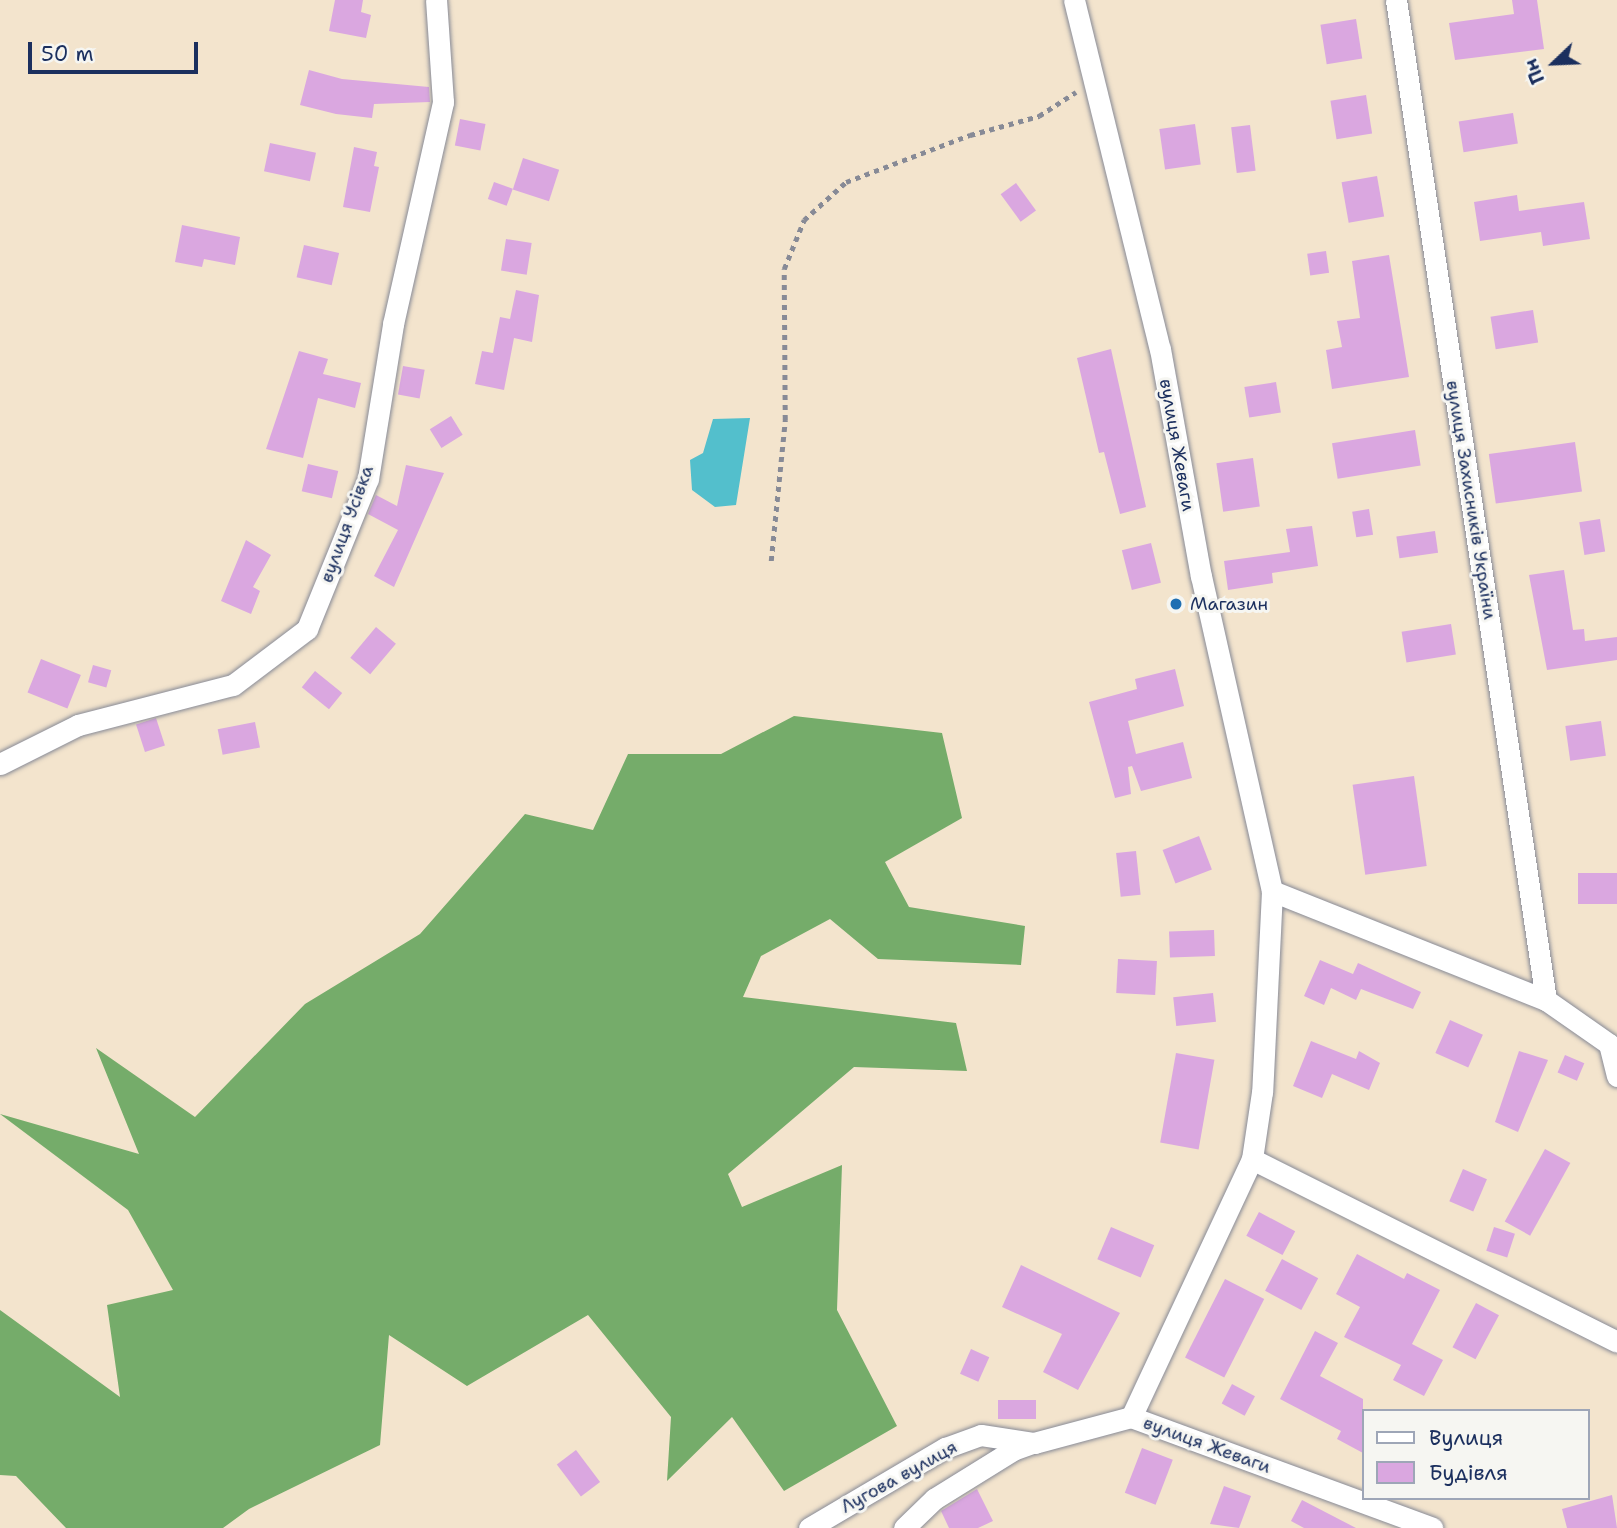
<!DOCTYPE html>
<html>
<head>
<meta charset="utf-8">
<style>
	body { margin:0 }
	#map { position:relative; width:1617px; height:1528px; overflow:hidden; background:#f3e4cd; font-family:"Shantell Sans",sans-serif }
	div>[style] { position:absolute }
	.forest>* { inset:0; background:#75ac6a }
	.water>* { inset:0; background:#53bfcc }
	.building>* { inset:0; background:#daa7e0; transform-origin:0 0 }
	.path>* { height:4.5px; margin-top:-2.25px; transform-origin:0; background:repeating-linear-gradient(90deg,#878a96 0 5px,transparent 0 10px) }
	.roads { filter:drop-shadow(0 0 2px #878a96) drop-shadow(0 0 2px #878a96) }
	.street>* { height:21px; margin:-10.5px; padding:0 10.5px; transform-origin:10.5px; border-radius:10.5px; background:#fff }
	.dots>* { width:19px; height:19px; translate:-50% -50%; box-sizing:border-box; border:4px solid #f6f6f2; border-radius:50% }
	span { translate:-50% -50%; white-space:nowrap; text-align:center; line-height:1.15; -webkit-text-stroke:6px #f6f6f2; paint-order:stroke }
	.street-label { font-size:18px; color:#1b2f5e }
	.poi-label { font-size:18px; color:#1b2f5e }
	.left { translate:0 -50%; text-align:left }
	.legend { position:absolute; left:1362px; top:1409px; width:228px; height:91px; box-sizing:border-box; background:#f6f6f2; border:2px solid #9ea6b7; margin:0; padding:9px 12px; list-style:none; font-size:21px; color:#1b2f5e }
	.legend li { display:flex; align-items:center; gap:14px; height:35px }
	.legend b { width:35px; border:2px solid #9ea6b7 }
	.north { position:absolute; left:1519px; top:28px; width:70px; height:70px; -webkit-text-stroke:5px #f6f6f2; paint-order:stroke; rotate:247deg; font-size:19px; font-weight:700; line-height:28px; text-align:center; color:#1b2f5e }
	.north::after { content:''; display:block; margin:auto; width:24px; height:32px; background:#1b2f5e; clip-path:polygon(50% 0,100% 100%,50% 72%,0 100%) }
	.scale { position:absolute; left:28px; top:42px; width:170px; height:32px; box-sizing:border-box; border:4px solid #1b2f5e; border-top:0; padding-left:9px; font-size:21px; line-height:24px; white-space:nowrap; color:#1b2f5e; -webkit-text-stroke:5px #f6f6f2; paint-order:stroke }
</style>
</head>
<body>
<div id="map">
	<div class="forest">
		<div style="clip-path:polygon(794px 716px,942px 733px,962px 818px,885px 862px,909px 907px,1025px 926px,1021px 965px,878px 959px,830px 919px,761px 956px,743px 997px,956px 1023px,967px 1071px,854px 1067px,728px 1174px,742px 1207px,842px 1165px,837px 1310px,897px 1426px,784px 1491px,732px 1417px,667px 1481px,671px 1417px,588px 1315px,467px 1386px,389px 1335px,380px 1445px,249px 1509px,223px 1528px,66px 1528px,16px 1476px,0 1475px,0 1310px,120px 1397px,107px 1305px,173px 1290px,128px 1210px,0 1114px,139px 1154px,96px 1048px,195px 1117px,305px 1004px,420px 934px,525px 814px,593px 830px,628px 754px,721px 754px)"></div>
	</div>
	<div class="water">
		<div style="clip-path:polygon(750px 418px,736px 505px,715px 507px,692px 490px,690px 460px,703px 453px,713px 419px)"></div>
	</div>
	<div class="building">
		<div style="clip-path:polygon(335px 0,363px 0,361px 12px,371px 15px,366px 38px,329px 31px)"></div>
		<div style="clip-path:polygon(1512px 0,1537px 0,1544px 49px,1455px 60px,1449px 23px,1514px 14px)"></div>
		<div style="left:1356px;top:19px;width:40px;height:36px;rotate:81deg"></div>
		<div style="clip-path:polygon(309px 70px,342px 79px,429px 87px,430px 102px,374px 104px,372px 118px,336px 114px,300px 105px)"></div>
		<div style="left:1366px;top:95px;width:39px;height:36px;rotate:81deg"></div>
		<div style="left:1513px;top:113px;width:31px;height:55px;rotate:81deg"></div>
		<div style="left:460px;top:119px;width:26px;height:27px;rotate:11deg"></div>
		<div style="left:1195px;top:124px;width:41px;height:36px;rotate:82deg"></div>
		<div style="left:1250px;top:125px;width:46px;height:19px;rotate:83deg"></div>
		<div style="left:270px;top:143px;width:47px;height:29px;rotate:12deg"></div>
		<div style="clip-path:polygon(354px 147px,377px 152px,374px 166px,379px 167px,370px 212px,343px 207px)"></div>
		<div style="left:523px;top:158px;width:38px;height:33px;rotate:18deg"></div>
		<div style="left:1377px;top:176px;width:41px;height:36px;rotate:80deg"></div>
		<div style="left:494px;top:182px;width:20px;height:18px;rotate:20deg"></div>
		<div style="left:1016px;top:183px;width:34px;height:19px;rotate:54deg"></div>
		<div style="clip-path:polygon(1517px 195px,1519px 211px,1584px 202px,1590px 239px,1543px 246px,1541px 232px,1480px 241px,1474px 202px)"></div>
		<div style="clip-path:polygon(182px 225px,240px 237px,235px 265px,204px 259px,202px 267px,175px 262px)"></div>
		<div style="left:506px;top:239px;width:26px;height:32px;rotate:9deg"></div>
		<div style="left:304px;top:245px;width:36px;height:33px;rotate:13deg"></div>
		<div style="left:1326px;top:251px;width:22px;height:19px;rotate:82deg"></div>
		<div style="clip-path:polygon(1389px 255px,1409px 377px,1332px 389px,1326px 350px,1342px 347px,1337px 321px,1360px 318px,1352px 261px)"></div>
		<div style="clip-path:polygon(516px 290px,539px 295px,532px 342px,514px 338px,504px 390px,475px 384px,482px 351px,493px 353px,500px 317px,510px 319px)"></div>
		<div style="left:1533px;top:310px;width:33px;height:43px;rotate:81deg"></div>
		<div style="clip-path:polygon(1111px 349px,1146px 507px,1120px 514px,1104px 452px,1099px 453px,1077px 358px)"></div>
		<div style="clip-path:polygon(299px 351px,328px 359px,323px 374px,361px 383px,355px 408px,318px 398px,303px 458px,266px 449px)"></div>
		<div style="left:403px;top:366px;width:22px;height:29px;rotate:10deg"></div>
		<div style="left:1276px;top:382px;width:31px;height:32px;rotate:81deg"></div>
		<div style="left:451px;top:416px;width:22px;height:25px;rotate:58deg"></div>
		<div style="left:1415px;top:430px;width:36px;height:84px;rotate:81deg"></div>
		<div style="left:1575px;top:442px;width:50px;height:87px;rotate:82deg"></div>
		<div style="left:1253px;top:458px;width:49px;height:37px;rotate:82deg"></div>
		<div style="left:308px;top:464px;width:31px;height:28px;rotate:13deg"></div>
		<div style="clip-path:polygon(406px 465px,444px 473px,394px 587px,374px 576px,398px 530px,368px 514px,376px 495px,397px 506px)"></div>
		<div style="left:1369px;top:509px;width:26px;height:17px;rotate:81deg"></div>
		<div style="left:1600px;top:519px;width:33px;height:21px;rotate:81deg"></div>
		<div style="clip-path:polygon(1312px 526px,1318px 566px,1272px 573px,1273px 583px,1228px 590px,1224px 561px,1290px 552px,1286px 529px)"></div>
		<div style="left:1435px;top:531px;width:22px;height:39px;rotate:82deg"></div>
		<div style="clip-path:polygon(246px 540px,271px 555px,253px 587px,260px 591px,251px 614px,221px 601px)"></div>
		<div style="left:1151px;top:543px;width:41px;height:30px;rotate:76deg"></div>
		<div style="clip-path:polygon(1564px 570px,1573px 630px,1584px 629px,1585px 641px,1617px 637px,1617px 660px,1547px 670px,1529px 575px)"></div>
		<div style="left:1451px;top:624px;width:31px;height:50px;rotate:81deg"></div>
		<div style="left:376px;top:627px;width:26px;height:40px;rotate:40deg"></div>
		<div style="left:41px;top:659px;width:43px;height:36px;rotate:22deg"></div>
		<div style="left:93px;top:665px;width:19px;height:18px;rotate:16deg"></div>
		<div style="clip-path:polygon(1175px 669px,1184px 706px,1128px 721px,1136px 754px,1183px 742px,1192px 778px,1141px 791px,1132px 766px,1128px 767px,1131px 794px,1115px 798px,1089px 702px,1137px 689px,1135px 679px)"></div>
		<div style="left:315px;top:671px;width:35px;height:21px;rotate:39deg"></div>
		<div style="left:156px;top:718px;width:29px;height:21px;rotate:72deg"></div>
		<div style="left:1601px;top:721px;width:35px;height:36px;rotate:82deg"></div>
		<div style="left:255px;top:722px;width:26px;height:38px;rotate:79deg"></div>
		<div style="left:1414px;top:776px;width:91px;height:62px;rotate:82deg"></div>
		<div style="left:1199px;top:836px;width:36px;height:39px;rotate:69deg"></div>
		<div style="left:1136px;top:851px;width:44px;height:20px;rotate:84deg"></div>
		<div style="left:1617px;top:873px;width:31px;height:39px;rotate:90deg"></div>
		<div style="left:1214px;top:930px;width:26px;height:45px;rotate:88deg"></div>
		<div style="left:1118px;top:959px;width:39px;height:34px;rotate:3deg"></div>
		<div style="clip-path:polygon(1320px 960px,1353px 974px,1358px 963px,1421px 992px,1413px 1009px,1361px 989px,1356px 1000px,1331px 988px,1324px 1005px,1304px 996px)"></div>
		<div style="left:1213px;top:993px;width:29px;height:40px;rotate:84deg"></div>
		<div style="left:1450px;top:1020px;width:36px;height:36px;rotate:24deg"></div>
		<div style="clip-path:polygon(1311px 1041px,1356px 1059px,1359px 1051px,1380px 1063px,1369px 1090px,1332px 1074px,1322px 1098px,1293px 1086px)"></div>
		<div style="clip-path:polygon(1519px 1051px,1548px 1060px,1518px 1132px,1495px 1122px)"></div>
		<div style="left:1176px;top:1053px;width:39px;height:91px;rotate:10deg"></div>
		<div style="left:1565px;top:1055px;width:21px;height:19px;rotate:23deg"></div>
		<div style="left:1545px;top:1149px;width:29px;height:83px;rotate:29deg"></div>
		<div style="left:1463px;top:1169px;width:26px;height:35px;rotate:23deg"></div>
		<div style="left:1259px;top:1212px;width:41px;height:27px;rotate:28deg"></div>
		<div style="left:1111px;top:1227px;width:47px;height:35px;rotate:23deg"></div>
		<div style="left:1494px;top:1227px;width:22px;height:25px;rotate:18deg"></div>
		<div style="clip-path:polygon(1357px 1254px,1404px 1279px,1407px 1273px,1440px 1290px,1412px 1344px,1443px 1360px,1424px 1396px,1393px 1380px,1401px 1365px,1344px 1337px,1360px 1307px,1336px 1294px)"></div>
		<div style="left:1282px;top:1259px;width:41px;height:36px;rotate:28deg"></div>
		<div style="clip-path:polygon(1021px 1265px,1120px 1313px,1078px 1390px,1043px 1372px,1062px 1334px,1002px 1307px)"></div>
		<div style="left:1225px;top:1279px;width:44px;height:88px;rotate:27deg"></div>
		<div style="left:1476px;top:1303px;width:26px;height:50px;rotate:28deg"></div>
		<div style="clip-path:polygon(1315px 1331px,1338px 1343px,1320px 1376px,1363px 1399px,1363px 1453px,1337px 1439px,1341px 1431px,1280px 1399px)"></div>
		<div style="left:971px;top:1349px;width:20px;height:27px;rotate:24deg"></div>
		<div style="left:1232px;top:1384px;width:26px;height:22px;rotate:28deg"></div>
		<div style="left:998px;top:1400px;width:38px;height:19px"></div>
		<div style="left:1142px;top:1448px;width:33px;height:48px;rotate:21deg"></div>
		<div style="left:576px;top:1450px;width:40px;height:24px;rotate:53deg"></div>
		<div style="clip-path:polygon(1224px 1486px,1251px 1496px,1239px 1528px,1210px 1524px)"></div>
		<div style="clip-path:polygon(977px 1489px,993px 1521px,978px 1528px,949px 1528px,941px 1511px)"></div>
		<div style="clip-path:polygon(1612px 1495px,1617px 1528px,1567px 1528px,1562px 1509px)"></div>
		<div style="clip-path:polygon(1302px 1500px,1356px 1528px,1304px 1528px,1291px 1521px)"></div>
	</div>
	<div class="path">
		<div style="left:771px;top:561px;width:142px;rotate:-84.3deg"></div>
		<div style="left:785px;top:420px;width:151px;rotate:-90.4deg"></div>
		<div style="left:784px;top:269px;width:53px;rotate:-67.8deg"></div>
		<div style="left:804px;top:220px;width:57px;rotate:-42.1deg"></div>
		<div style="left:846px;top:182px;width:133px;rotate:-20.8deg"></div>
		<div style="left:970px;top:135px;width:72px;rotate:-15.4deg"></div>
		<div style="left:1039px;top:116px;width:44px;rotate:-33deg"></div>
	</div>
	<div class="roads">
		<div class="street">
			<div style="left:1074px;top:0;width:359px;rotate:76.2deg"></div>
			<div style="left:1160px;top:349px;width:231px;rotate:79.8deg"></div>
			<div style="left:1201px;top:576px;width:323px;rotate:77.3deg"></div>
			<div style="left:1396px;top:0;width:1011px;rotate:81.47deg"></div>
			<div style="left:0;top:764px;width:87px;rotate:-26.6deg"></div>
			<div style="left:78px;top:725px;width:160px;rotate:-14.5deg"></div>
			<div style="left:233px;top:685px;width:93px;rotate:-37.1deg"></div>
			<div style="left:307px;top:629px;width:162px;rotate:-67.9deg"></div>
			<div style="left:368px;top:479px;width:157px;rotate:-80.8deg"></div>
			<div style="left:393px;top:324px;width:228px;rotate:-77.3deg"></div>
			<div style="left:443px;top:102px;width:102px;rotate:-93.9deg"></div>
			<div style="left:1617px;top:1076px;width:33px;rotate:-104deg"></div>
			<div style="left:1609px;top:1044px;width:77px;rotate:-145.1deg"></div>
			<div style="left:1546px;top:1000px;width:295px;rotate:-158.3deg"></div>
			<div style="left:1272px;top:891px;width:201px;rotate:92.8deg"></div>
			<div style="left:1262px;top:1092px;width:68px;rotate:98.5deg"></div>
			<div style="left:1252px;top:1159px;width:408px;rotate:26.6deg"></div>
			<div style="left:1252px;top:1159px;width:285px;rotate:115.1deg"></div>
			<div style="left:1131px;top:1417px;width:321px;rotate:20.2deg"></div>
			<div style="left:809px;top:1528px;width:158px;rotate:-30.5deg"></div>
			<div style="left:945px;top:1448px;width:38px;rotate:-20deg"></div>
			<div style="left:981px;top:1435px;width:54px;rotate:8.6deg"></div>
			<div style="left:1034px;top:1443px;width:100px;rotate:-15deg"></div>
			<div style="left:904px;top:1528px;width:42px;rotate:-44deg"></div>
			<div style="left:934px;top:1499px;width:93px;rotate:-31.8deg"></div>
			<div style="left:1013px;top:1450px;width:20px;rotate:-20deg"></div>
		</div>
	</div>
	<div class="dots">
		<div style="left:1176px;top:604px;background:#1f6fb2"></div>
	</div>
	<div class="street-label">
		<span style="left:1177px;top:445px;rotate:80deg">вулиця Жеваги</span>
		<span style="left:1471px;top:500px;rotate:81deg">вулиця Захисників України</span>
		<span style="left:347px;top:524px;rotate:-70deg">вулиця Усівка</span>
		<span style="left:1207px;top:1445px;rotate:20deg">вулиця Жеваги</span>
		<span style="left:899px;top:1477px;rotate:-29deg">Лугова вулиця</span>
	</div>
	<div class="poi-label">
		<span class="left" style="left:1190px;top:604px">Магазин</span>
	</div>
	<ul class="legend">
	<li><b style="height:9px;background:#fff"></b>Вулиця</li>
	<li><b style="height:19px;background:#daa7e0"></b>Будівля</li>
	</ul>
	<div class="north">Пн</div>
	<div class="scale">50 m</div>
</div>
</body>
</html>
